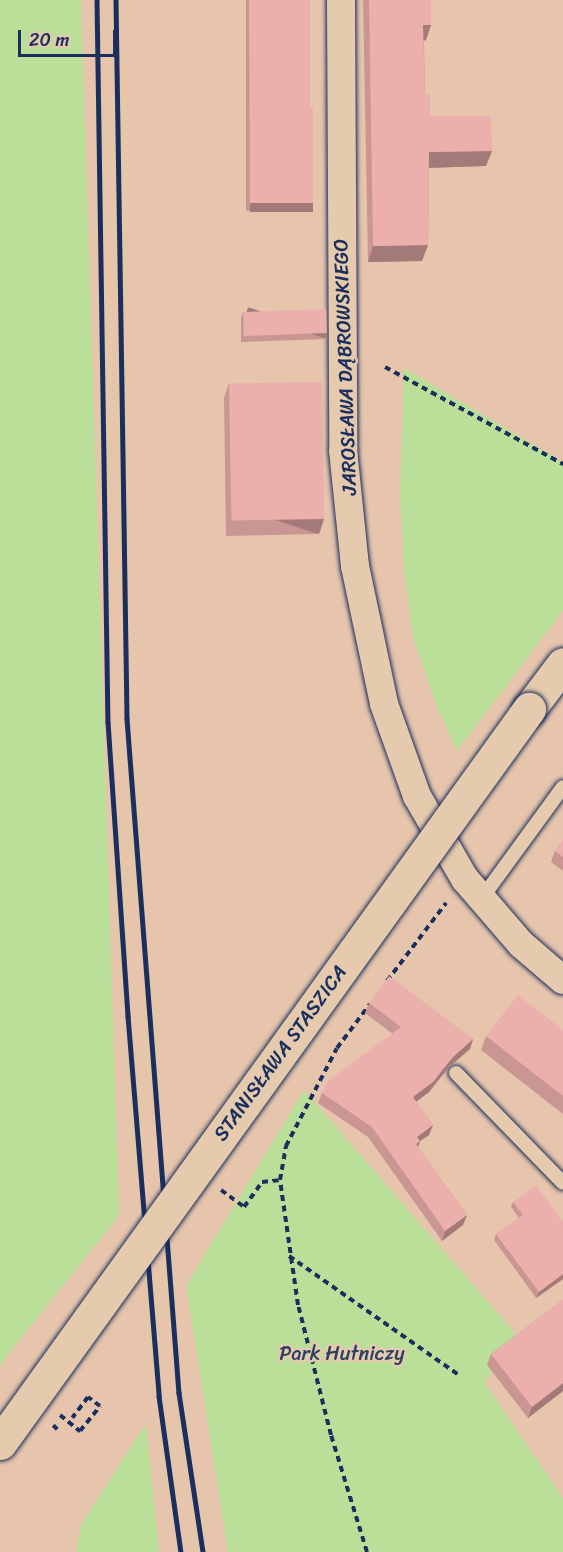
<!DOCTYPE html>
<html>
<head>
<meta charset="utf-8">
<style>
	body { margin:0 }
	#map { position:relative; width:563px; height:1552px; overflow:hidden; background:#e7c5ad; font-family:Sriracha,sans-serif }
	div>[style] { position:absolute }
	.green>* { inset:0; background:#badf99 }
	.path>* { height:4px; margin-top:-2px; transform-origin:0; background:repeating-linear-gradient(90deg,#1b2f5e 0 6px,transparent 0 10.5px) }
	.roads { filter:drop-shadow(0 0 2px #1b2f5e) drop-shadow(0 0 2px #1b2f5e) }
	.service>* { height:14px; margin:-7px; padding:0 7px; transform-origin:7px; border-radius:7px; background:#e6caad }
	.minor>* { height:28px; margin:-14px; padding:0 14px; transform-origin:14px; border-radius:14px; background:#e6caad }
	.secondary>* { height:33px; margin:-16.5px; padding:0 16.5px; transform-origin:16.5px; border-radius:16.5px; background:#e6caad }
	.rail>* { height:4.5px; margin:-2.25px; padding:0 2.25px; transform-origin:2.25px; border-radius:2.25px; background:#1b2f5e }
	.bridges { filter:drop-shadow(0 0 2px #1b2f5e) drop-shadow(0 0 2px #1b2f5e) }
	.secondary-bridge>* { height:33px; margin:-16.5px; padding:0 16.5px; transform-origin:16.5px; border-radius:16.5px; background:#e6caad }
	.wall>* { inset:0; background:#ca9694; transform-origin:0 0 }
	.shaded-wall>* { inset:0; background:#a47a78; transform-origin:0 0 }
	.building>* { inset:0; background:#ebafac; transform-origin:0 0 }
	span { translate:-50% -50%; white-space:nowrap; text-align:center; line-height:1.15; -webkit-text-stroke:5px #e6caad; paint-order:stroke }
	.street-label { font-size:20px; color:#1b2f5e }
	.park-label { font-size:20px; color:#2b4164 }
	.scale { position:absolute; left:18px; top:30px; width:98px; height:27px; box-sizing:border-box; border:3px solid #1b2f5e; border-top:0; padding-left:8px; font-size:18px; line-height:21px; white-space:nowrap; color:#1b2f5e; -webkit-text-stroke:4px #e6caad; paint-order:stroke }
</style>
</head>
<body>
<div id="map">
	<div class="green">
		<div style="clip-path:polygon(0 0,81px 0,119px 1216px,9px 1353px,0 1368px)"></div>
		<div style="clip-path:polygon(404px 368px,563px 462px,563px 610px,457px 751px,436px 705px,413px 637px,404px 569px,400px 496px)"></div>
		<div style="clip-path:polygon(304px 1090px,520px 1339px,484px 1382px,563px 1498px,563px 1552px,228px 1552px,186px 1286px)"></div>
		<div style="clip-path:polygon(146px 1424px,159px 1552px,76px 1552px,81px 1524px)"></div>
	</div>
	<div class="path">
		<div style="left:385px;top:367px;width:203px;rotate:28.6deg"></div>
		<div style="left:387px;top:981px;width:98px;rotate:-52.9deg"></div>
		<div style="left:221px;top:1190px;width:29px;rotate:36deg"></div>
		<div style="left:244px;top:1207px;width:31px;rotate:-54deg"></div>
		<div style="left:262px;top:1182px;width:18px;rotate:-6deg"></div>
		<div style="left:289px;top:1256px;width:208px;rotate:35deg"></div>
		<div style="left:60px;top:1415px;width:26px;rotate:39deg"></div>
		<div style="left:80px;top:1431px;width:32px;rotate:-51deg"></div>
		<div style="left:100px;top:1406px;width:15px;rotate:-143deg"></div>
		<div style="left:88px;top:1397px;width:26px;rotate:127deg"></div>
		<div style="left:53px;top:1425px;width:10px;rotate:45deg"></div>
		<div style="left:367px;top:1552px;width:122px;rotate:-107.1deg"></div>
		<div style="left:331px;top:1435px;width:134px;rotate:-104.2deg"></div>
		<div style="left:298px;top:1305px;width:126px;rotate:-98.2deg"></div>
		<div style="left:280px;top:1180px;width:35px;rotate:-80deg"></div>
		<div style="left:286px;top:1146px;width:110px;rotate:-62.5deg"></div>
		<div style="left:337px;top:1048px;width:55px;rotate:-53.1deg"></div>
	</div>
	<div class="roads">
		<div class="service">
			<div style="left:482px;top:898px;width:137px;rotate:-53.9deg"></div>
			<div style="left:456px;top:1073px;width:153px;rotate:45.8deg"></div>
		</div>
		<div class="minor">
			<div style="left:341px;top:0;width:450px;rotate:89.7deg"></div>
			<div style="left:343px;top:450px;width:117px;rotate:84.1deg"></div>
			<div style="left:355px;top:566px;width:141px;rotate:78.1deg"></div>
			<div style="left:384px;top:704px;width:98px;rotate:70.3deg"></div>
			<div style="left:417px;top:796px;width:96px;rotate:60deg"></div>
			<div style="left:465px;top:879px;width:86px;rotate:49.3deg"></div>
			<div style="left:521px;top:944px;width:55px;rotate:40.6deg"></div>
		</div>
		<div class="secondary">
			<div style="left:529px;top:709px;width:56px;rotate:-52.9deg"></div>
		</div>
	</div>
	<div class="rail">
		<div style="left:97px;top:0;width:722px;rotate:89.13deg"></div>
		<div style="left:108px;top:722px;width:295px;rotate:86.1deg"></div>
		<div style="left:128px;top:1016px;width:381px;rotate:85.3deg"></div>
		<div style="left:159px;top:1396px;width:158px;rotate:82deg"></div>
		<div style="left:116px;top:0;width:719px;rotate:89.12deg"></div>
		<div style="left:127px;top:719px;width:676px;rotate:85.59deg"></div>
		<div style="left:179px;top:1393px;width:161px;rotate:81.4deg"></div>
	</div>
	<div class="bridges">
		<div class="secondary-bridge">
			<div style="left:0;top:1443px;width:905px;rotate:-54.22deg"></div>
		</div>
	</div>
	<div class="wall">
		<div style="left:246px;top:0;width:64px;height:211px"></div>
		<div style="clip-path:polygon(363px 0,431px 0,426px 40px,424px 41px,425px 95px,430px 116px,492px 151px,486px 166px,429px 168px,428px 245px,422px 261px,368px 262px)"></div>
		<div style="clip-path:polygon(243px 312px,325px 339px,241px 342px,241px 318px)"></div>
		<div style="clip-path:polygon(229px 383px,319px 534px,226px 536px,224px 398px)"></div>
		<div style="clip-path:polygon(563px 840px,563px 871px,551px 862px,555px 851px)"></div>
		<div style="clip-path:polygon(369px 1003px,473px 1039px,470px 1049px,449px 1067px,429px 1092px,416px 1102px,433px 1125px,429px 1135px,420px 1141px,418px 1147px,467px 1215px,463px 1225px,442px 1241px,368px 1137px,318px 1103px,322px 1093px,393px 1034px,365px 1013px)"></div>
		<div style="clip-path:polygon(563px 1030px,563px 1114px,481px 1050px,486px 1036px)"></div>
		<div style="clip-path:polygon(513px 1202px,563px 1222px,563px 1279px,536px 1298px,494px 1240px,496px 1234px,519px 1218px,511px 1207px)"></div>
		<div style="clip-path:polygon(563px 1300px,563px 1391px,528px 1418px,487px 1365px,491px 1354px)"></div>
	</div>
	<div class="shaded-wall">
		<div style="clip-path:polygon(423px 25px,431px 25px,426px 40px,418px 41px)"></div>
		<div style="clip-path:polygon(492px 151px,486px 166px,423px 168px,429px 152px)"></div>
		<div style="left:250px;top:203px;width:63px;height:9px"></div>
		<div style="clip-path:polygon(428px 245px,422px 261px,368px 262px,373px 246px)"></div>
		<div style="left:327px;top:333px;width:6px;height:83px;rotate:108deg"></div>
		<div style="left:324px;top:519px;width:16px;height:92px;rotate:108deg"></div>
		<div style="clip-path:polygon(473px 1039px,470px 1049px,449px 1067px,429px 1092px,409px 1107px,413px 1097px,453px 1057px)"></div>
		<div style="clip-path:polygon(433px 1125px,429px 1135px,420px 1141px,417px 1151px,417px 1137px)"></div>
		<div style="clip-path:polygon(467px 1215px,463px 1225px,442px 1241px,445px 1231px)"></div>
		<div style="clip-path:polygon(563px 1274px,563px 1279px,536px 1298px,539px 1292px)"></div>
		<div style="clip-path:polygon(563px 1383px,563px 1391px,528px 1418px,532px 1407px)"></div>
	</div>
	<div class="building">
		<div style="clip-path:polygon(249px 0,310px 0,310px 107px,313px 107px,313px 203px,250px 203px)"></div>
		<div style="clip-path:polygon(369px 0,431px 0,431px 25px,423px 25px,425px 95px,430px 95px,430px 116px,491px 116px,492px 151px,429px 152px,428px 245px,373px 246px)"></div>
		<div style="left:326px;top:309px;width:24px;height:83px;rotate:88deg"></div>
		<div style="left:322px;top:382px;width:137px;height:93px;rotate:89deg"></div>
		<div style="clip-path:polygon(563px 840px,563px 857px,555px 851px)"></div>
		<div style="clip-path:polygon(389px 976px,473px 1039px,453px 1057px,433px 1082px,413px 1097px,433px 1125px,417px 1137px,420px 1141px,416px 1144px,467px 1215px,445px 1231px,372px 1127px,322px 1093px,329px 1080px,401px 1027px,369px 1003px)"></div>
		<div style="clip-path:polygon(518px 995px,563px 1030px,563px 1096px,486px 1036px)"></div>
		<div style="clip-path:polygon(536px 1185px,563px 1222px,563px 1274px,539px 1292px,496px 1234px,523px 1215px,513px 1202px)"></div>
		<div style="clip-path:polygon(563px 1300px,563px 1383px,532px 1407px,491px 1354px)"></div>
	</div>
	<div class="street-label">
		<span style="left:345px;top:367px;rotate:-92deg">JAROSŁAWA DĄBROWSKIEGO</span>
		<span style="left:280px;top:1053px;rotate:-54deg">STANISŁAWA STASZICA</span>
	</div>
	<div class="park-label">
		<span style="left:342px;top:1353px">Park Hutniczy</span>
	</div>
	<div class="scale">20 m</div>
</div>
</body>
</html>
